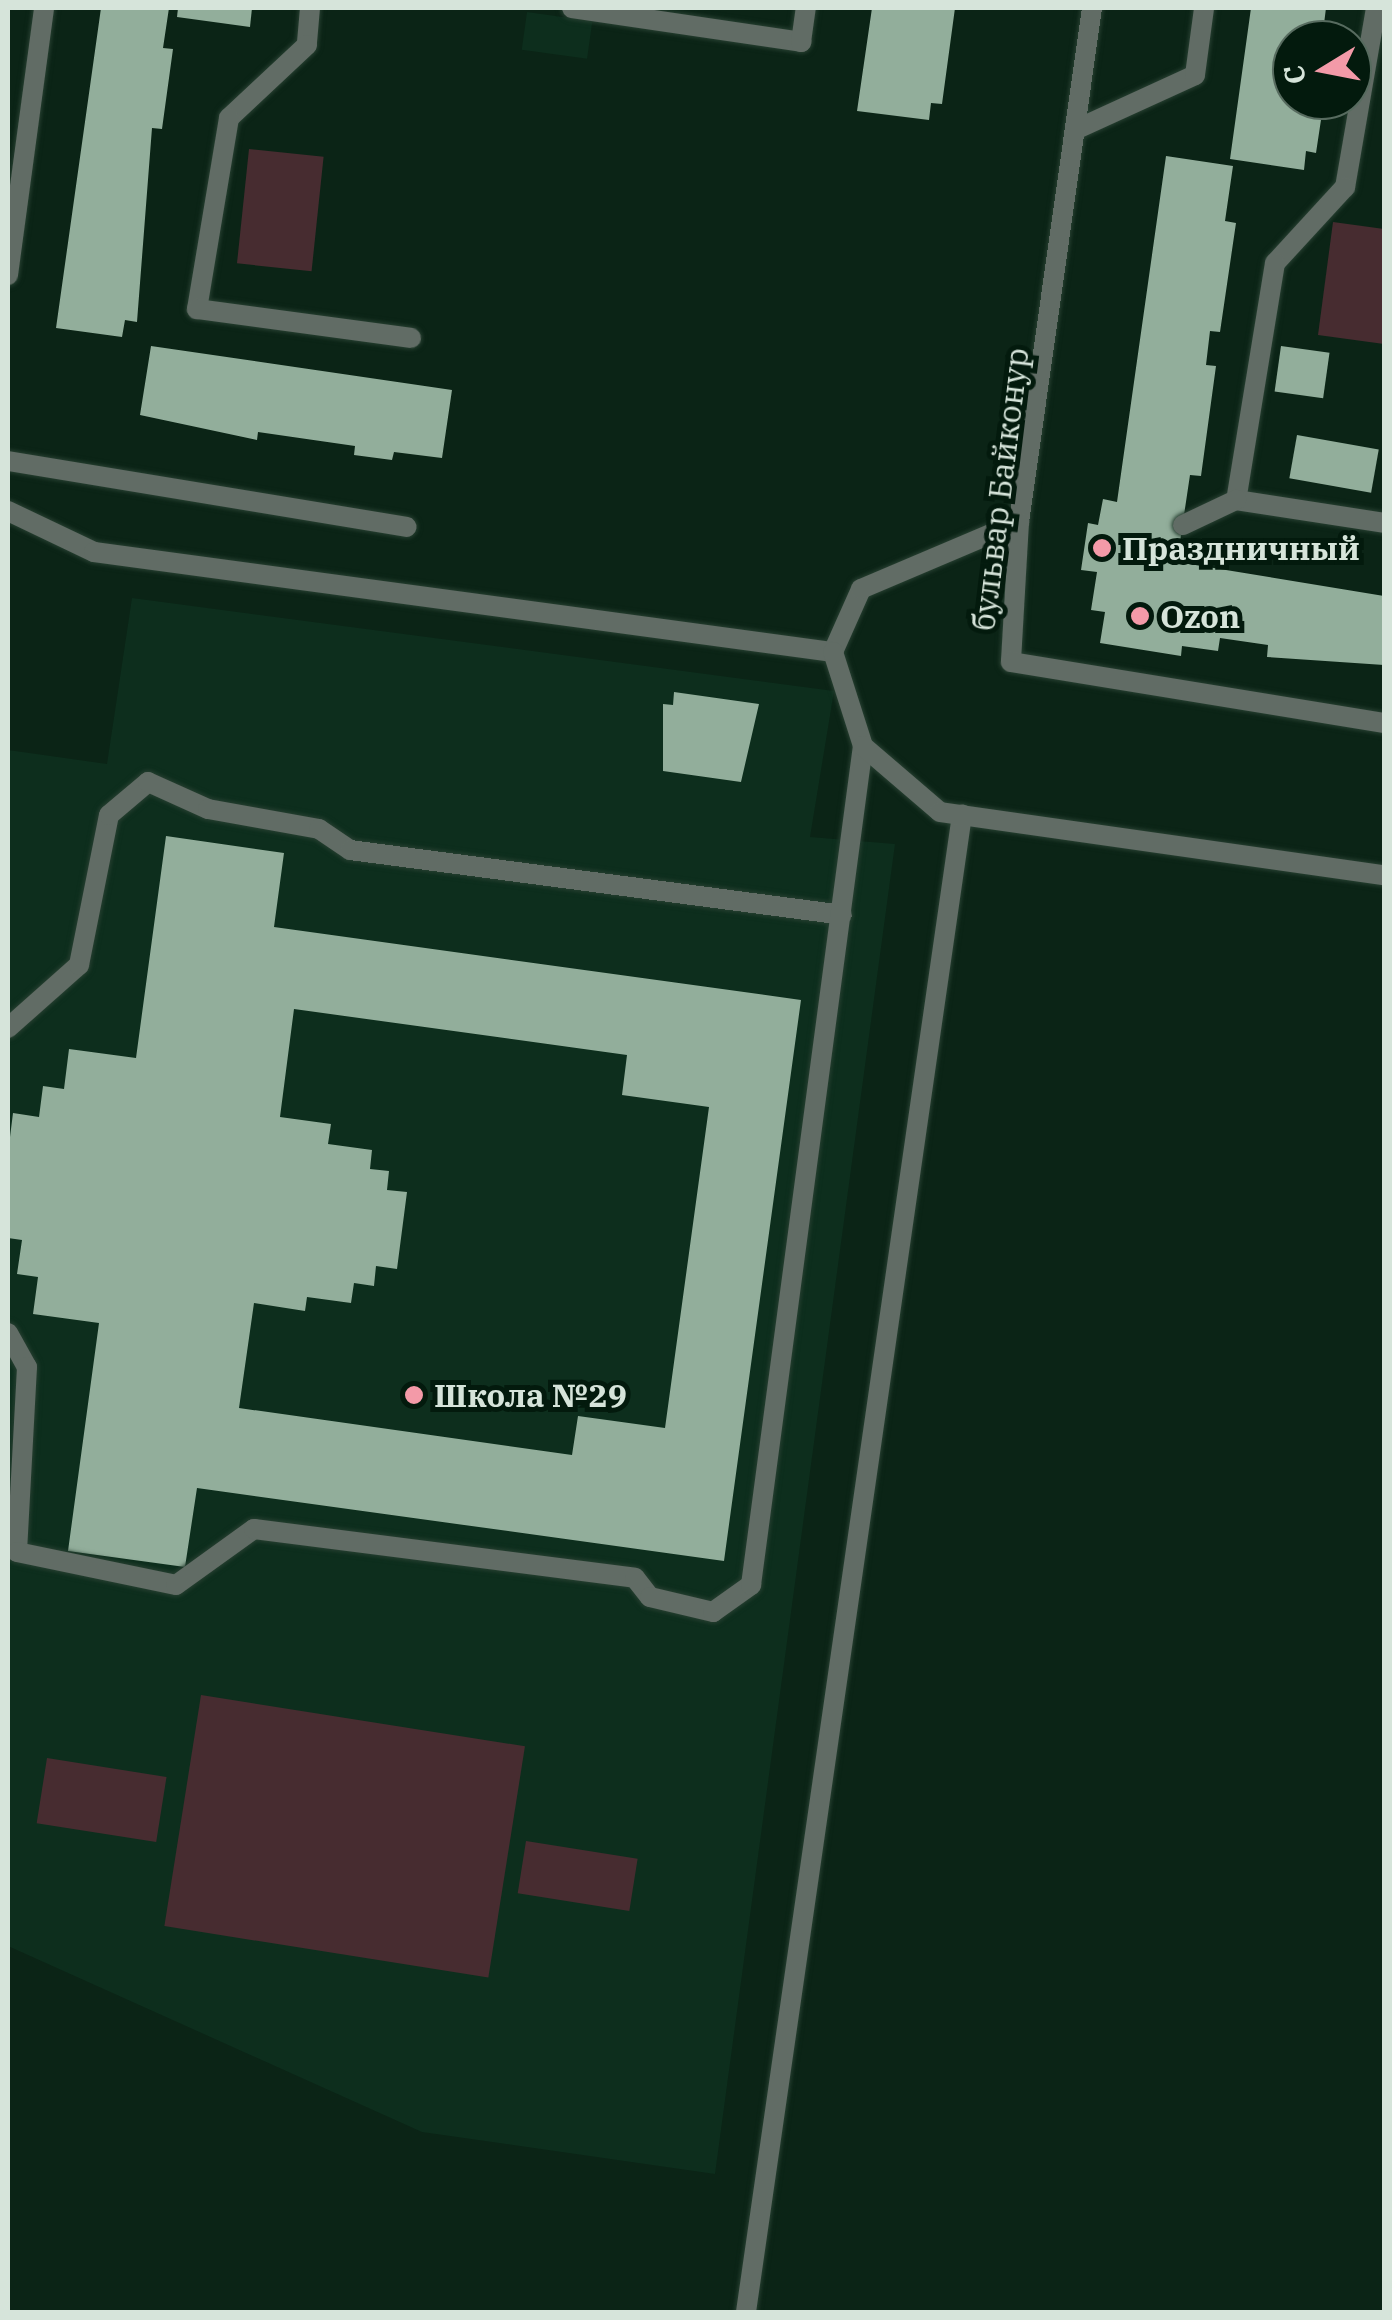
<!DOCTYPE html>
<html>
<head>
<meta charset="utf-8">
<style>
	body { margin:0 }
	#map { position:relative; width:1392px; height:2320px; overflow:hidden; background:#0b2416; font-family:"IBM Plex Serif",serif }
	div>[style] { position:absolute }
	.built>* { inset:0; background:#0d2e1d; transform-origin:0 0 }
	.green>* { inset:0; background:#472c30; transform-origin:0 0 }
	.building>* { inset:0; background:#92ae9b; transform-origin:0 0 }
	.roads { filter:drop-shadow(0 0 2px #273f31) drop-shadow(0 0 2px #273f31) }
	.lane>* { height:20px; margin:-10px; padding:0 10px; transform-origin:10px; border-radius:10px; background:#616c65 }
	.street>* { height:20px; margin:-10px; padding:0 10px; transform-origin:10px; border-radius:10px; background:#616c65 }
	.dots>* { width:28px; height:28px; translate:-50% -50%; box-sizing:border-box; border:5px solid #031a0d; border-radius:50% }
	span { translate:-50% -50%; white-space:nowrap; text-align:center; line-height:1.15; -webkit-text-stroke:10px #031a0d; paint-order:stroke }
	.street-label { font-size:32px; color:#d6e4da }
	.poi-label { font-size:32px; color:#d6e4da; font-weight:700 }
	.left { translate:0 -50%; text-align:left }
	.frame { position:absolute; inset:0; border:10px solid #d6e4da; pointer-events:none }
	.north { position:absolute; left:1272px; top:20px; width:100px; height:100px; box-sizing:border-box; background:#031a0d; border:2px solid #576b5f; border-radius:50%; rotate:260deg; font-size:28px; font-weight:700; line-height:40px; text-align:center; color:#d6e4da }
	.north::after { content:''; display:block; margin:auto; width:35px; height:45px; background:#f39aa8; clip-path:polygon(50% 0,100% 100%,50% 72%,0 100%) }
</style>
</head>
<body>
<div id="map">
	<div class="built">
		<div style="left:527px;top:12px;width:66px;height:38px;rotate:8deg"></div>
		<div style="clip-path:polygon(132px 598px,834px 691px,810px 837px,895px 844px,715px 2174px,422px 2132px,8px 1946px,8px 750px,107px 764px)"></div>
	</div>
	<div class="green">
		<div style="left:249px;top:149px;width:75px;height:115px;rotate:6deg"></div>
		<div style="clip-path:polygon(1333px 222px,1384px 229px,1384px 344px,1318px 335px)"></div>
		<div style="left:201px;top:1695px;width:328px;height:234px;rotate:9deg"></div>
		<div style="left:47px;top:1758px;width:121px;height:66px;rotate:9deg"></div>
		<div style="left:526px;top:1841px;width:113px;height:53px;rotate:9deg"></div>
	</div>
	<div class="building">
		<div style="clip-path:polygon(101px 8px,169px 8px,163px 48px,173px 49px,162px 129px,152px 128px,137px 322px,125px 320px,122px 337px,56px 328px)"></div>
		<div style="clip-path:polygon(178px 8px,252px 8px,250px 27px,177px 17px)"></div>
		<div style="clip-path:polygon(872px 8px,955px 8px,942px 104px,931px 103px,929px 120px,857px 111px)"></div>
		<div style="clip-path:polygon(1251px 8px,1326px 8px,1322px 40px,1292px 40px,1292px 100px,1324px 100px,1316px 153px,1306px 151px,1304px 170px,1230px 159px)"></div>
		<div style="clip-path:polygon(1166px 156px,1233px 166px,1225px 221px,1236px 223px,1220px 332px,1210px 331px,1206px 365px,1216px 366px,1201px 476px,1190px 475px,1177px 562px,1384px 596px,1384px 665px,1267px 657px,1268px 645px,1220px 638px,1218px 651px,1182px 646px,1181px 656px,1100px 643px,1105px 612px,1091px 610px,1097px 572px,1081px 570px,1088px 523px,1098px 525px,1103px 499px,1117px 502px)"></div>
		<div style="clip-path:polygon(151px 346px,452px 390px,442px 458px,394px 452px,392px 460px,354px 455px,355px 446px,258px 432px,257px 440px,140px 415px)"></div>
		<div style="left:1281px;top:346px;width:49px;height:46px;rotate:8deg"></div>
		<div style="left:1297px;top:435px;width:83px;height:44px;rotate:10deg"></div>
		<div style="clip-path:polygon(674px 692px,759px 704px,741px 782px,663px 771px,663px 704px,673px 705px)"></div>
		<div style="clip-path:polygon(evenodd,166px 836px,284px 853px,274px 927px,801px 1000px,724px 1561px,197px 1488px,185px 1567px,68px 1551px,99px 1323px,33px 1314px,38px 1277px,17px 1274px,22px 1240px,8px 1238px,8px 1153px,13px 1113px,39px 1117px,43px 1086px,64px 1089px,69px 1049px,136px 1058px,166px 836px,294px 1009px,627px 1055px,622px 1095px,709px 1107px,665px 1428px,578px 1416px,572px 1455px,239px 1408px,254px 1303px,305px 1311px,307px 1297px,351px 1303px,354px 1283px,374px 1286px,376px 1266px,397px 1269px,407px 1192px,387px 1190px,389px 1171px,370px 1169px,372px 1150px,328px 1144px,331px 1124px,280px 1117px,294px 1009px)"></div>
	</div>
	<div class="roads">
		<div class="lane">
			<div style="left:310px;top:8px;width:37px;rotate:95deg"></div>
			<div style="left:307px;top:45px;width:107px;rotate:136.9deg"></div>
			<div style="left:229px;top:118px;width:194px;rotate:99.5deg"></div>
			<div style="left:197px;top:309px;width:216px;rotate:7.7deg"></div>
			<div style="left:572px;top:8px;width:232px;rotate:8.4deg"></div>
			<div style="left:801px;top:42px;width:34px;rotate:-82deg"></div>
			<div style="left:1376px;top:8px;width:182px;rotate:99.8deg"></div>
			<div style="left:1345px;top:187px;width:103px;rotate:132.6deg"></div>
			<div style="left:1275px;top:263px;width:240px;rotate:99.3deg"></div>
			<div style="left:1236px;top:500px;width:150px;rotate:8.8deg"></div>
			<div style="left:1075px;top:130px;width:132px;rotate:-24.6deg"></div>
			<div style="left:1195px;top:75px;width:68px;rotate:-82.3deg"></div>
			<div style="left:8px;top:461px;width:404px;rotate:9.4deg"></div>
			<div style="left:1183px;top:525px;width:59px;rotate:-25.3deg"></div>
			<div style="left:833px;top:652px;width:69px;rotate:-66deg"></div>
			<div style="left:861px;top:589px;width:172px;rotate:-23deg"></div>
			<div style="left:8px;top:1028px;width:95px;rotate:-41.6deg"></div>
			<div style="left:79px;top:965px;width:153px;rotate:-78.7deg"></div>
			<div style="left:109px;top:815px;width:51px;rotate:-40.2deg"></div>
			<div style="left:148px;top:782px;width:66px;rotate:24.2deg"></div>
			<div style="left:208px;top:809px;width:113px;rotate:10.2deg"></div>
			<div style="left:319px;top:829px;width:37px;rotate:34deg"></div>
			<div style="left:350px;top:850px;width:496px;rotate:7.5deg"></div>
			<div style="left:8px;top:1333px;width:39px;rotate:61deg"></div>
			<div style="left:27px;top:1367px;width:185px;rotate:93.1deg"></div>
			<div style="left:17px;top:1552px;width:162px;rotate:11.7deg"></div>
			<div style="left:176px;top:1585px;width:96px;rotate:-35.7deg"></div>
			<div style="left:254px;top:1529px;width:384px;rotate:7.3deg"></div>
			<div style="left:635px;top:1578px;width:24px;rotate:52deg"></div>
			<div style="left:650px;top:1597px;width:65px;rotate:13.4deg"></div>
			<div style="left:713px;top:1612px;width:47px;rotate:-35.4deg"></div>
			<div style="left:751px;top:1585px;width:846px;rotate:-82.4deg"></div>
			<div style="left:746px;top:2312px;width:1513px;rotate:-81.79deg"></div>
		</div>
		<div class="street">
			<div style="left:1092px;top:8px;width:519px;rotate:98.08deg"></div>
			<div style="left:1019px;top:522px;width:140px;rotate:93.3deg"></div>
			<div style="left:1011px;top:662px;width:378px;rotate:9.3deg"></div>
			<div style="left:8px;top:275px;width:269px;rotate:-82.3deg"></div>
			<div style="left:8px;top:511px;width:95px;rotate:25.5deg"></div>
			<div style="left:94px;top:552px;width:746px;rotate:7.71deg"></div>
			<div style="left:833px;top:652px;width:99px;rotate:72.3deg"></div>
			<div style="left:863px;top:746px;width:101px;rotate:40.6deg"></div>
			<div style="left:940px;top:812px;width:448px;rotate:8.1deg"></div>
		</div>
	</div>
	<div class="dots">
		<div style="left:1102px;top:548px;background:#f39aa8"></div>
		<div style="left:1140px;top:616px;background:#f39aa8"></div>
		<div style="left:414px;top:1395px;background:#f39aa8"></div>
	</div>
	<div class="street-label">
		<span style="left:1000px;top:489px;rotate:-83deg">бульвар Байконур</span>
	</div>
	<div class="poi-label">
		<span class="left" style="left:1122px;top:548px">Праздничный</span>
		<span class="left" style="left:1160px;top:616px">Ozon</span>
		<span class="left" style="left:434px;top:1395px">Школа №29</span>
	</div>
	<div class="frame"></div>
	<div class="north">С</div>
</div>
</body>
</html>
